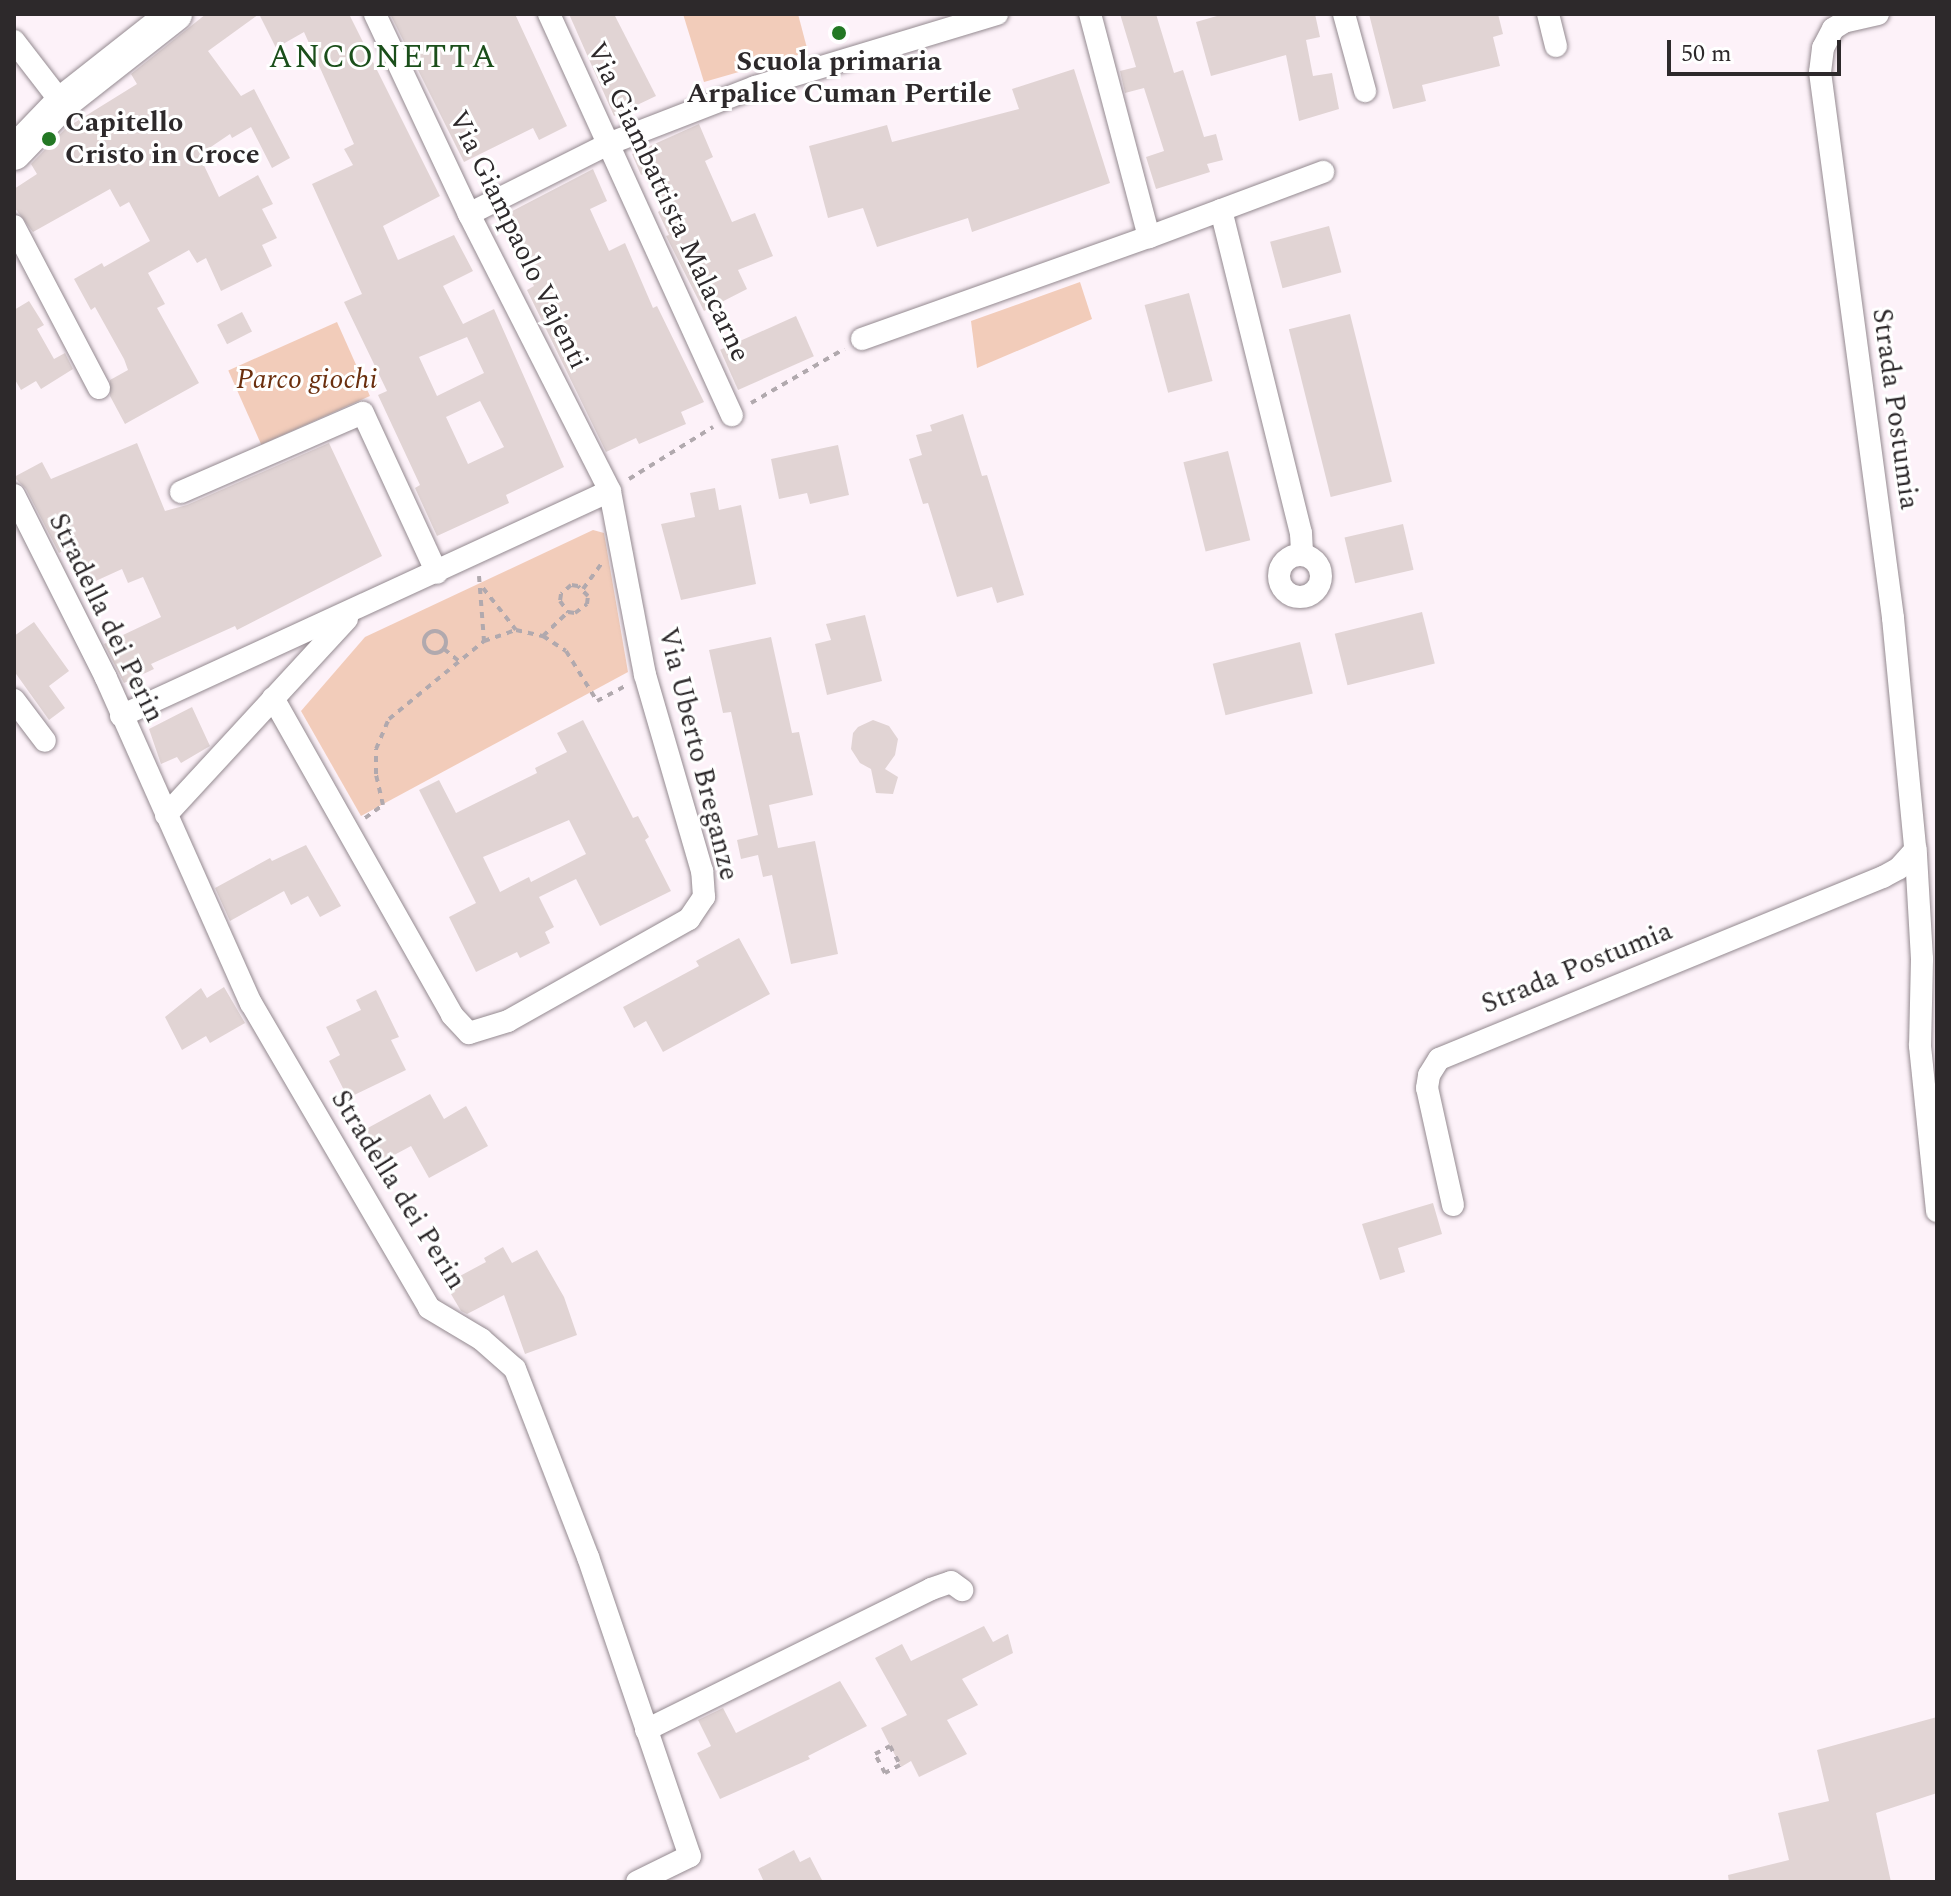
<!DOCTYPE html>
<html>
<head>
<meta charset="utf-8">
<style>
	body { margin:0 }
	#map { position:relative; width:1951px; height:1896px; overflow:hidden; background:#fdf2f9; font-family:Spectral,serif }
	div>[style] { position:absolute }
	.green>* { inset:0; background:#f2ccba; transform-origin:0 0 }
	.building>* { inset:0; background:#e1d4d4; transform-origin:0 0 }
	.path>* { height:4px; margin-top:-2px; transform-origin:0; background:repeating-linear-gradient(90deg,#b1a9ae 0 6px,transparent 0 12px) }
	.path>.ring { margin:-2px; padding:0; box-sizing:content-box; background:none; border:4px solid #b1a9ae; border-radius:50% }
	.roads { filter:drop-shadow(0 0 2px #948a90) drop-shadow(0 0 2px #948a90) }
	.street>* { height:22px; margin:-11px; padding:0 11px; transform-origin:11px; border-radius:11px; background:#fff }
	.street>.ring { margin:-11px; padding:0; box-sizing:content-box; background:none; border:22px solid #fff; border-radius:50% }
	.primary>* { height:34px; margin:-17px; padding:0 17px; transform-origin:17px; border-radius:17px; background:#fff }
	.dots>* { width:22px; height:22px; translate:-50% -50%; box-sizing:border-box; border:4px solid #fff; border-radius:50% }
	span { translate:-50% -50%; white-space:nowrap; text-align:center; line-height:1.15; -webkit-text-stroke:6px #fff; paint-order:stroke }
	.poi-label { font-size:28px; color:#2d292b; font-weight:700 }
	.left { translate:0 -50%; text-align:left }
	.street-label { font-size:28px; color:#2d292b }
	.park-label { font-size:28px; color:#6b2f0e; font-style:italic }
	.quarter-label { font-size:32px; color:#1b4f1b; letter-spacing:2px }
	.frame { position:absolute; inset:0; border:16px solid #2d292b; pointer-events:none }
	.scale { position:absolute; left:1667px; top:40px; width:174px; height:36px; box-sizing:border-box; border:4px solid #2d292b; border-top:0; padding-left:10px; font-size:24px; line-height:28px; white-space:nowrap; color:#2d292b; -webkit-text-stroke:6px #fff; paint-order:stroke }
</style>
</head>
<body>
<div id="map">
	<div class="green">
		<div style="clip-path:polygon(683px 14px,798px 14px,808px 52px,704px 82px)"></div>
		<div style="clip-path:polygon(1080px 282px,1092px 319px,977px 368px,971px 321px)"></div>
		<div style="left:337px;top:322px;width:81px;height:119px;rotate:66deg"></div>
		<div style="clip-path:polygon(593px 530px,604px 533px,628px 672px,361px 816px,301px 711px,365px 637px)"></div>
	</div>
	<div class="building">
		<div style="clip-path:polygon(evenodd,206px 14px,349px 14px,440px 196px,383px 226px,398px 260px,454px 235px,473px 271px,443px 286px,463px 324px,494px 309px,564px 467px,506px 495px,509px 503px,437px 536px,415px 488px,420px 485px,378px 395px,387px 391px,344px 302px,362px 294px,312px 184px,353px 165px,344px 149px,354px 144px,304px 32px,276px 48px,259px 14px,208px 51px,241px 96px,254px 89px,290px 158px,272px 168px,251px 127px,232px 138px,230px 134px,199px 155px,219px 197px,258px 175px,273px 204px,262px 209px,277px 238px,262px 245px,272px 266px,221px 291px,206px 258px,197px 263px,189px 250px,148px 273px,165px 304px,157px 308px,199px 383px,125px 424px,110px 396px,110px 380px,128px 370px,124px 359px,95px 307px,91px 310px,74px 279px,102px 263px,104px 267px,150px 241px,129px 202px,120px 207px,110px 189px,33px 232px,14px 207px,14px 189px,37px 174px,31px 164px,66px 128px,137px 84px,131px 74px,206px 14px,467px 337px,484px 373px,437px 396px,419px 357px,467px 337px,206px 14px,480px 401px,504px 447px,468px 464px,446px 417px,480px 401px)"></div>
		<div style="clip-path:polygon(390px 14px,515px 14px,567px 126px,539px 140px,533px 128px,464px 162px)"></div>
		<div style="clip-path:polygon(569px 14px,614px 14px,656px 96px,614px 116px)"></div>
		<div style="clip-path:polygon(1120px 14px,1156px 14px,1174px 73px,1183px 70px,1204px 137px,1216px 134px,1223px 160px,1207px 164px,1210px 172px,1156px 189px,1146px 157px,1164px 151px,1144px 88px,1125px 93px,1120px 71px,1136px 67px)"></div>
		<div style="clip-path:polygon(1224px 14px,1315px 14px,1320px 37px,1306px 40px,1313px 76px,1332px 73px,1339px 109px,1299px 121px,1286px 55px,1211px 76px,1196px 22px)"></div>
		<div style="clip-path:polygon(1369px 14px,1498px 14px,1503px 34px,1493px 37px,1500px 66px,1422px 85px,1426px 101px,1393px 109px)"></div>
		<div style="clip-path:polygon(1074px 69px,1110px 183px,972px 232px,968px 218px,877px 247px,863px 208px,828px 218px,809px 146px,887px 125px,892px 142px,1019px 109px,1012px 89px)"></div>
		<div style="clip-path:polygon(699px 124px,713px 157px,705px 161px,732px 222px,755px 213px,773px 256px,738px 270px,747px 289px,704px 311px,666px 236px,669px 235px,658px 212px,661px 210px,645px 173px,641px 175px,632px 154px)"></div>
		<div style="clip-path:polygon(593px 169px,607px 201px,590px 209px,609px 251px,625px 243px,653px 308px,657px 306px,704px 402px,681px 412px,686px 424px,639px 444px,636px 438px,606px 452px,527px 290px,534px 286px,499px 218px)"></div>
		<div style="left:1329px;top:226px;width:48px;height:61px;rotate:75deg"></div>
		<div style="left:1189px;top:293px;width:91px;height:46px;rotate:75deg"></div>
		<div style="clip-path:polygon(29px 301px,44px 325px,37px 329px,54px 359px,65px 353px,73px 369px,41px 389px,36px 381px,21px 390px,14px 378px,14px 310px)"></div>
		<div style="left:242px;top:312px;width:22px;height:28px;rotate:63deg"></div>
		<div style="left:1350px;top:314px;width:173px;height:63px;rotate:76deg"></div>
		<div style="left:796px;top:316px;width:44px;height:83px;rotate:66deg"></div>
		<div style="clip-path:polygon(963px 414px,982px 476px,987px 475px,1024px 595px,997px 603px,992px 587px,957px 597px,928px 503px,923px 504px,909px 459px,922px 455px,916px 435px,932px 431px,930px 425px)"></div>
		<div style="clip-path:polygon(137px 443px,165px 511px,187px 505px,329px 443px,382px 556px,237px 630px,235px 626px,151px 664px,154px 669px,124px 683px,104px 644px,161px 617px,143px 577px,128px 583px,122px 569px,89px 584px,72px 546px,59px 553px,26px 489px,14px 477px,42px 462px,51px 479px)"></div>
		<div style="clip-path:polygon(838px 445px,849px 495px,810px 504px,807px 493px,779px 499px,771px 459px)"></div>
		<div style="left:1228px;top:451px;width:92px;height:46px;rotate:76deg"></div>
		<div style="clip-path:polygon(715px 488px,719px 510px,741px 505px,756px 584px,681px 600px,661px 524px,695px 517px,690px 493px)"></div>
		<div style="left:1403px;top:524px;width:47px;height:60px;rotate:77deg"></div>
		<div style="left:1422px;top:612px;width:53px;height:90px;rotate:76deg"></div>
		<div style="clip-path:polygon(865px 615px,882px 681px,827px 695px,815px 644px,831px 640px,826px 624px)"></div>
		<div style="clip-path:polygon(34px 622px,69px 671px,49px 686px,65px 708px,49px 720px,14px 671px,14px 636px)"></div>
		<div style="clip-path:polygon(771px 637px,792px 733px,799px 732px,813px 795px,769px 805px,778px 848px,815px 841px,838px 954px,791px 964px,772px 875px,763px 877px,758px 855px,741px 859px,737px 840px,758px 835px,731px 712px,723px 713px,709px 650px)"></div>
		<div style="left:1300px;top:642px;width:53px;height:90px;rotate:76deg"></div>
		<div style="clip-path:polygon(192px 707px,210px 746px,181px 763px,177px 757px,161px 764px,149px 729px)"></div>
		<div style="clip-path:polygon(evenodd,583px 720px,633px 818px,638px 816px,649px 837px,645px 840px,671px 891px,600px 926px,576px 879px,539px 897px,554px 927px,545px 932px,550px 943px,520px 958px,517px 952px,476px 972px,449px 917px,476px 903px,419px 790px,439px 780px,456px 813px,537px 773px,535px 768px,567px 752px,557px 733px,583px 720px,569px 820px,586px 854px,531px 882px,529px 877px,500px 892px,483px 857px,569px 820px)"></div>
		<div style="clip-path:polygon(873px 720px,889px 726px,898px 739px,895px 755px,885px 769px,898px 777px,893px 794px,876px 793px,871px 769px,860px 763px,851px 749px,853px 733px,858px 727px)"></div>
		<div style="clip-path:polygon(306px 845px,341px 906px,320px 917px,308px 896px,291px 905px,284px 891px,230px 921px,215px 888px,270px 858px,272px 861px)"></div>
		<div style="clip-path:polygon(739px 938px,770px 994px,663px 1052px,646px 1021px,634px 1028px,623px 1007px,699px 966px,696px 961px)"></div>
		<div style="clip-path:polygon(224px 987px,245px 1023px,210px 1043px,206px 1036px,182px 1050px,165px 1017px,201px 988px,207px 998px)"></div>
		<div style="clip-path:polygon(376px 990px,399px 1037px,391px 1040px,406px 1070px,348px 1098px,329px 1061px,340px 1055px,326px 1027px,361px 1010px,356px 1000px)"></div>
		<div style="clip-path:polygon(430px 1094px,444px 1119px,466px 1106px,488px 1146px,429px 1178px,411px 1146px,383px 1161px,366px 1129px)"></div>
		<div style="clip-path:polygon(1433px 1203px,1442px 1234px,1398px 1248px,1405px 1272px,1380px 1280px,1362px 1224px)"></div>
		<div style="clip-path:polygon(503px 1247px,512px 1263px,537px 1250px,564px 1297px,577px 1335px,525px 1354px,504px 1295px,467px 1314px,461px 1311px,445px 1284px,486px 1262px,484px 1258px)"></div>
		<div style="clip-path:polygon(984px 1626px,993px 1642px,1008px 1634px,1013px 1653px,962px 1679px,978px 1705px,947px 1720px,967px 1754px,919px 1777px,911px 1761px,901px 1767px,881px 1728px,907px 1715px,875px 1658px,902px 1644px,911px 1661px)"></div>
		<div style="clip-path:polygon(840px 1681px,867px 1726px,808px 1756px,810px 1759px,720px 1799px,697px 1753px,711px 1746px,698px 1720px,723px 1708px,736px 1733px)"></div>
		<div style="clip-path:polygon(1937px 1717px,1937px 1793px,1876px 1813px,1891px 1882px,1729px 1882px,1728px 1875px,1789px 1860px,1778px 1813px,1829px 1801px,1817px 1750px)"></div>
		<div style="clip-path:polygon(794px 1850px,800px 1862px,810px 1857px,823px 1882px,764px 1882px,758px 1869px)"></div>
	</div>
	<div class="path">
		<div style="left:751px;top:403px;width:108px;rotate:-30.1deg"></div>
		<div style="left:629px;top:479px;width:99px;rotate:-31.8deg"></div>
		<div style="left:479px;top:576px;width:65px;rotate:85.6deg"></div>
		<div style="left:483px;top:588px;width:53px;rotate:51.8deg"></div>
		<div style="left:583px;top:589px;width:32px;rotate:-54deg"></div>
		<div class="ring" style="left:424px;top:631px;width:18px;height:18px"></div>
		<div style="left:543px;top:636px;width:35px;rotate:-44deg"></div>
		<div style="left:568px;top:612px;width:7px;rotate:8deg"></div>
		<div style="left:575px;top:613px;width:15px;rotate:-37deg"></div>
		<div style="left:587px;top:604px;width:8px;rotate:-83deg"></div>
		<div style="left:588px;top:596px;width:14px;rotate:-135deg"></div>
		<div style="left:578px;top:586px;width:7px;rotate:-172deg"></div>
		<div style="left:571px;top:585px;width:13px;rotate:138deg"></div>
		<div style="left:561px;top:594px;width:7px;rotate:98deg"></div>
		<div style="left:560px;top:601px;width:14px;rotate:54deg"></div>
		<div style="left:444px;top:649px;width:21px;rotate:39deg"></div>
		<div style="left:365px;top:818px;width:22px;rotate:-36deg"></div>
		<div style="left:383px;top:805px;width:32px;rotate:-103deg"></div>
		<div style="left:376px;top:774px;width:25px;rotate:-90deg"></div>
		<div style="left:376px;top:749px;width:33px;rotate:-67deg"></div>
		<div style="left:389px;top:719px;width:123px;rotate:-39.4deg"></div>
		<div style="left:484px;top:641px;width:34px;rotate:-19deg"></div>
		<div style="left:516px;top:630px;width:28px;rotate:13deg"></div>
		<div style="left:543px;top:636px;width:27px;rotate:33deg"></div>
		<div style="left:566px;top:651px;width:59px;rotate:58.2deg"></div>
		<div style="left:597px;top:701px;width:32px;rotate:-28deg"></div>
		<div style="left:890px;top:1746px;width:21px;rotate:62deg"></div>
		<div style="left:900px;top:1765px;width:17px;rotate:152deg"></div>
		<div style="left:885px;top:1773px;width:21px;rotate:-118deg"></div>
		<div style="left:875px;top:1754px;width:17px;rotate:-28deg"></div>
	</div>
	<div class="roads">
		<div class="street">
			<div style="left:549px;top:14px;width:441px;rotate:65.5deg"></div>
			<div style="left:1344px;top:14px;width:80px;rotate:74.7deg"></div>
			<div style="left:1548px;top:14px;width:33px;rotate:76deg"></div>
			<div style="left:1878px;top:14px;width:35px;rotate:167deg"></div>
			<div style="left:1844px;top:22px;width:13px;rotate:148deg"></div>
			<div style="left:1833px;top:29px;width:21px;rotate:118deg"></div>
			<div style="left:1823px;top:48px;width:24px;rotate:97deg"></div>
			<div style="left:1820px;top:72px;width:551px;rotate:82.38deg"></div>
			<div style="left:1893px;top:618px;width:238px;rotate:84.5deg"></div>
			<div style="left:1916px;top:855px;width:104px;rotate:86.7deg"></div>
			<div style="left:1922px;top:959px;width:87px;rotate:91.3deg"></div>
			<div style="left:1920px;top:1046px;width:166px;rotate:84.1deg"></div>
			<div style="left:14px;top:41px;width:78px;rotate:52.3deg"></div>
			<div style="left:1221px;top:210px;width:333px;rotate:76.1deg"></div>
			<div style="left:1301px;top:533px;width:22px;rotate:87deg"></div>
			<div style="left:469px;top:214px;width:156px;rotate:-26.7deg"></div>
			<div style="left:608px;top:144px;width:158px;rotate:-21.2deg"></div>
			<div style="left:755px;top:87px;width:253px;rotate:-16.8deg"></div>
			<div style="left:14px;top:226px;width:183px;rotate:62.3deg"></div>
			<div style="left:1149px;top:237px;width:186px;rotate:-20.5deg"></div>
			<div style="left:862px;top:339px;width:305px;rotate:-19.6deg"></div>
			<div style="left:1149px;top:237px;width:231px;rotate:-104.8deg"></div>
			<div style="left:181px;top:492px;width:198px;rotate:-23.5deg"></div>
			<div style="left:363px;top:413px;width:176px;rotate:65.2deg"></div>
			<div style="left:14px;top:495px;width:205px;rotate:63.3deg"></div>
			<div style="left:106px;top:678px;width:356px;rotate:66deg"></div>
			<div style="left:251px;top:1003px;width:353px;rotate:59.7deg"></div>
			<div style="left:429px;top:1308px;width:61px;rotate:30.8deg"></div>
			<div style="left:481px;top:1339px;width:45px;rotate:41.4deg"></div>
			<div style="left:515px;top:1369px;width:202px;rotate:68.8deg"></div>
			<div style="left:588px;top:1557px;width:316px;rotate:71.2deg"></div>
			<div style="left:690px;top:1856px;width:59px;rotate:153.9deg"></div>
			<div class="ring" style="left:1279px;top:555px;width:20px;height:20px"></div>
			<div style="left:273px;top:698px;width:364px;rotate:60.5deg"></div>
			<div style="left:452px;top:1015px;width:25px;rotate:47deg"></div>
			<div style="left:469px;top:1033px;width:41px;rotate:-17.1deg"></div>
			<div style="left:508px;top:1021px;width:208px;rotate:-29.4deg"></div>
			<div style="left:689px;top:919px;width:27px;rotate:-56deg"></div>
			<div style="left:704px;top:897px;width:26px;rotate:-94deg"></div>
			<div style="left:702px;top:871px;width:204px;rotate:-106.2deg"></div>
			<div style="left:645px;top:675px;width:187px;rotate:-100.8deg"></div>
			<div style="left:610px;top:491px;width:311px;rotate:-117deg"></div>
			<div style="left:469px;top:214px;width:221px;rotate:-115.2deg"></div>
			<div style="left:14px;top:700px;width:51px;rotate:52.9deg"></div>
			<div style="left:121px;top:716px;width:538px;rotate:-24.71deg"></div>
			<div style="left:166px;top:815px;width:267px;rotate:-47.3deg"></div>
			<div style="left:1453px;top:1205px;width:120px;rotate:-102.5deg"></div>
			<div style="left:1427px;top:1088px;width:13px;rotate:-81deg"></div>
			<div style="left:1429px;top:1075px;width:19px;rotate:-58deg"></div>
			<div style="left:1439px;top:1059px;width:480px;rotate:-22.3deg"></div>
			<div style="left:1883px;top:877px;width:18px;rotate:-29deg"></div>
			<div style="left:1899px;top:868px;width:25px;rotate:-48deg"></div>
			<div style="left:646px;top:1730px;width:318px;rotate:-26.3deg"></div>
			<div style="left:931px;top:1589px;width:21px;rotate:-19deg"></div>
			<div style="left:951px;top:1582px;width:14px;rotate:36deg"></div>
		</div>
		<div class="primary">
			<div style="left:14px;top:153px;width:69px;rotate:-46.2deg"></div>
			<div style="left:62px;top:103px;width:144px;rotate:-38.2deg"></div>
		</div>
	</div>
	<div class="dots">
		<div style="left:839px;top:33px;background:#237824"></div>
		<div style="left:49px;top:139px;background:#237824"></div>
	</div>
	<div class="poi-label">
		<span style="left:839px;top:78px">Scuola primaria<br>Arpalice Cuman Pertile</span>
		<span class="left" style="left:65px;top:139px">Capitello<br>Cristo in Croce</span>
	</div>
	<div class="street-label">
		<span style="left:668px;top:202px;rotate:65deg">Via Giambattista Malacarne</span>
		<span style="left:518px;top:240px;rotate:64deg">Via Giampaolo Vajenti</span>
		<span style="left:1895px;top:409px;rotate:82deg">Strada Postumia</span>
		<span style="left:106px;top:618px;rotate:64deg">Stradella dei Perin</span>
		<span style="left:698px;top:754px;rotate:76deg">Via Uberto Breganze</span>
		<span style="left:1577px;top:968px;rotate:-22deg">Strada Postumia</span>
		<span style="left:398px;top:1190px;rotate:58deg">Stradella dei Perin</span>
	</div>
	<div class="park-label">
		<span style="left:307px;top:380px">Parco giochi</span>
	</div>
	<div class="quarter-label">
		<span style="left:383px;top:58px">ANCONETTA</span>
	</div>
	<div class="frame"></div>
	<div class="scale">50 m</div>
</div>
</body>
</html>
